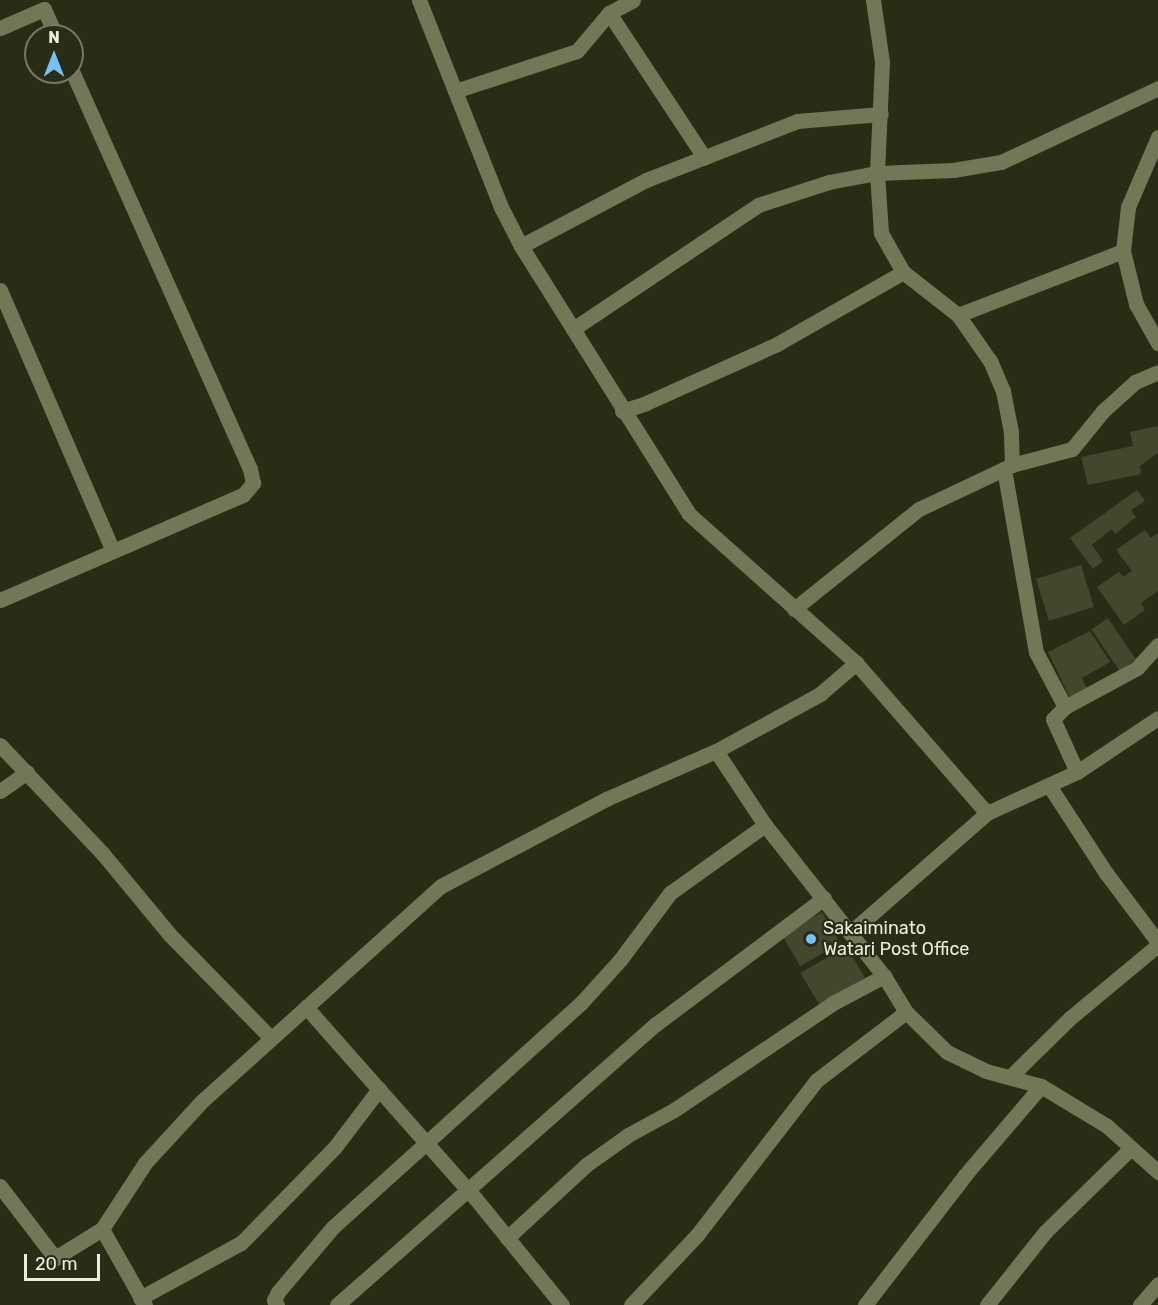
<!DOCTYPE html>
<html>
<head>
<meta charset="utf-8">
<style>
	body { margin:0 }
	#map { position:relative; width:1158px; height:1305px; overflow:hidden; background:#2a2d15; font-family:Rubik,sans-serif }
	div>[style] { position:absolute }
	.building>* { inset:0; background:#43472d; transform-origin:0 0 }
	.minor>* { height:15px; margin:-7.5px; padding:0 7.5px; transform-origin:7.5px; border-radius:7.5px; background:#727757 }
	.dots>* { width:16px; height:16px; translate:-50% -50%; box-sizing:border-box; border:3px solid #2a2d15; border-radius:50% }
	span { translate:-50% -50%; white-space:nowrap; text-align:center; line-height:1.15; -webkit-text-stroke:4.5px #2a2d15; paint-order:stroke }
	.poi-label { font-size:18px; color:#ebeedf }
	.left { translate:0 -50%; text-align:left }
	.north { position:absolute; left:24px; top:24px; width:60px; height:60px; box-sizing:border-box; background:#2a2d15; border:2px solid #777a66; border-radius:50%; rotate:0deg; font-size:16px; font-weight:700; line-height:24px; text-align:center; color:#ebeedf }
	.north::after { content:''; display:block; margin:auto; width:21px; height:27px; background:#75c0f6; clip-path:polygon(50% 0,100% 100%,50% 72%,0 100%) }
	.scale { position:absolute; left:24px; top:1254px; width:76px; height:27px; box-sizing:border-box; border:3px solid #ebeedf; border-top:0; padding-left:8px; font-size:18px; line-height:21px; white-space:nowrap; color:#ebeedf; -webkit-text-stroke:4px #2a2d15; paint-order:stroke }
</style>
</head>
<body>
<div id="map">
	<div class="building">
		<div style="clip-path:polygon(1158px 426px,1158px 453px,1140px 466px,1141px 474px,1088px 485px,1081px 457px,1133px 446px,1130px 432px)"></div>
		<div style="clip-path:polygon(1137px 490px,1145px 501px,1131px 510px,1136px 517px,1115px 534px,1112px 529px,1092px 545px,1103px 561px,1093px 569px,1070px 538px)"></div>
		<div style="clip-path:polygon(1145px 530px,1151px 538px,1158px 533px,1158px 591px,1141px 603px,1145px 610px,1124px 625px,1097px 587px,1119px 572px,1123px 577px,1132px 571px,1116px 550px)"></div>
		<div style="left:1081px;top:565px;width:44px;height:47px;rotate:73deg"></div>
		<div style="left:1108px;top:618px;width:50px;height:20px;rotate:56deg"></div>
		<div style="clip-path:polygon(1090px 631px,1110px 662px,1082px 678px,1089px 692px,1071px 700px,1048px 652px)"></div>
		<div style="left:822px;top:912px;width:36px;height:46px;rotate:60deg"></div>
		<div style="left:846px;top:946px;width:37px;height:53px;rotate:59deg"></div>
	</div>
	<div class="minor">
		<div style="left:419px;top:0;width:223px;rotate:68.4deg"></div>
		<div style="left:501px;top:207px;width:44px;rotate:62.9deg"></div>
		<div style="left:521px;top:246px;width:316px;rotate:57.9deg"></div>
		<div style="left:689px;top:514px;width:224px;rotate:41.7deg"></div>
		<div style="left:856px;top:663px;width:199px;rotate:48.9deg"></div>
		<div style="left:873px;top:0;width:63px;rotate:81.7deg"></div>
		<div style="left:882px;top:62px;width:111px;rotate:92.6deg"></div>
		<div style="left:877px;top:173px;width:60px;rotate:86.2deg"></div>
		<div style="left:881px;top:233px;width:45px;rotate:60.6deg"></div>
		<div style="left:903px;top:272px;width:70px;rotate:38deg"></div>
		<div style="left:609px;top:13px;width:27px;rotate:-28deg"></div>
		<div style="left:0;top:28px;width:48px;rotate:-23.4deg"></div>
		<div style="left:44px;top:9px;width:30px;rotate:66deg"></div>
		<div style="left:455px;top:91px;width:128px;rotate:-18.2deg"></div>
		<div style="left:577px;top:51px;width:50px;rotate:-49.9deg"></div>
		<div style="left:609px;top:13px;width:173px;rotate:56.6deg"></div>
		<div style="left:1158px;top:137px;width:76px;rotate:113.2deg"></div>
		<div style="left:1128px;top:207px;width:44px;rotate:96.5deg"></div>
		<div style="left:1123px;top:251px;width:55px;rotate:76.2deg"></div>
		<div style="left:1136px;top:304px;width:45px;rotate:60.6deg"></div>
		<div style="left:521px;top:246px;width:141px;rotate:-27.8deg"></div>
		<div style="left:646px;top:180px;width:162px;rotate:-21.3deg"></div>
		<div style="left:797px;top:121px;width:84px;rotate:-4.8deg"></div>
		<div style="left:0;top:290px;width:284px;rotate:66.6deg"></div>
		<div style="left:573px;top:329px;width:223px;rotate:-33.8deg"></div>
		<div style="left:758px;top:205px;width:75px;rotate:-17.9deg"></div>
		<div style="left:829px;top:182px;width:49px;rotate:-10.6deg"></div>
		<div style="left:877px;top:173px;width:76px;rotate:-2.3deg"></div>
		<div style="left:953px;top:170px;width:49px;rotate:-9.5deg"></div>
		<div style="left:1001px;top:162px;width:174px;rotate:-25.2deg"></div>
		<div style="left:622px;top:411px;width:25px;rotate:-18deg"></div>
		<div style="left:646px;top:403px;width:144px;rotate:-24.2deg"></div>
		<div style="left:777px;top:344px;width:145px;rotate:-29.7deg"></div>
		<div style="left:1012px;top:465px;width:33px;rotate:-92deg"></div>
		<div style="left:1011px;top:432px;width:42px;rotate:-101deg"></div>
		<div style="left:1003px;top:391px;width:33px;rotate:-113deg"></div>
		<div style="left:990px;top:361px;width:56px;rotate:-124.8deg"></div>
		<div style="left:958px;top:315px;width:177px;rotate:-21.2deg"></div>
		<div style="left:1004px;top:469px;width:186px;rotate:80.1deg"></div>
		<div style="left:1036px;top:652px;width:62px;rotate:62.2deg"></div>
		<div style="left:0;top:600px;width:265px;rotate:-23.4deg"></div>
		<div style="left:243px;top:495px;width:16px;rotate:-50deg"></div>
		<div style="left:253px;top:483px;width:14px;rotate:-102deg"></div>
		<div style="left:250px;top:469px;width:436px;rotate:-114.1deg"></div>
		<div style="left:794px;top:609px;width:160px;rotate:-38.7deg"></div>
		<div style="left:919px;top:509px;width:103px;rotate:-25.3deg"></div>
		<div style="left:1012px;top:465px;width:62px;rotate:-14.9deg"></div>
		<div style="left:1072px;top:449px;width:49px;rotate:-50.8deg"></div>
		<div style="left:1103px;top:411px;width:43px;rotate:-42.2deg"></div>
		<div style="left:1135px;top:382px;width:25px;rotate:-23deg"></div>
		<div style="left:0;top:745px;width:150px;rotate:46.6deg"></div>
		<div style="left:103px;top:854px;width:105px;rotate:50.4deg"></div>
		<div style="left:170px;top:935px;width:144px;rotate:45.6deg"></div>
		<div style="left:716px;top:751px;width:119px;rotate:-28.7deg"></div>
		<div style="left:820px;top:694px;width:48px;rotate:-40.7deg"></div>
		<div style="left:1077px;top:772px;width:58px;rotate:-114.4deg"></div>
		<div style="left:1053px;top:719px;width:17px;rotate:-45deg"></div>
		<div style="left:1065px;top:707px;width:82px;rotate:-28.4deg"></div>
		<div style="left:1137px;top:668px;width:31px;rotate:-48deg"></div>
		<div style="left:1050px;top:787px;width:103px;rotate:56.9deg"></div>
		<div style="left:1106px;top:873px;width:86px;rotate:53deg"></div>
		<div style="left:0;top:791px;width:33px;rotate:-35deg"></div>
		<div style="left:851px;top:932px;width:181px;rotate:-41.2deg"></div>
		<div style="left:987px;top:813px;width:99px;rotate:-24.5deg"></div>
		<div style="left:1077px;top:772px;width:97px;rotate:-33.7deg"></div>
		<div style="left:306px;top:1007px;width:255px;rotate:48.5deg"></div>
		<div style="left:475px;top:1198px;width:138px;rotate:50.9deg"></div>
		<div style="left:1012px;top:1075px;width:81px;rotate:-44.5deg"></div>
		<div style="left:1070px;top:1018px;width:114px;rotate:-39.7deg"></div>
		<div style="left:0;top:1186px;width:91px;rotate:52.6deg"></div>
		<div style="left:55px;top:1258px;width:55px;rotate:-31.7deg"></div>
		<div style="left:507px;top:1238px;width:108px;rotate:-42.7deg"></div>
		<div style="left:586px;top:1165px;width:52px;rotate:-35.5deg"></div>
		<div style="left:628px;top:1135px;width:52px;rotate:-28.5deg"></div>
		<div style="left:674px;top:1110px;width:192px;rotate:-33.9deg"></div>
		<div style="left:833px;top:1003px;width:58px;rotate:-27.9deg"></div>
		<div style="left:140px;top:1298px;width:115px;rotate:-28.6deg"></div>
		<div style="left:241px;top:1243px;width:134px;rotate:-45.6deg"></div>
		<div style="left:335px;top:1147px;width:73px;rotate:-52.8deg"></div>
		<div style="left:145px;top:1305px;width:87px;rotate:-119.5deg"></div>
		<div style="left:102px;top:1229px;width:79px;rotate:-56.9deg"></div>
		<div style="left:145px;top:1163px;width:84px;rotate:-47.4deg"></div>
		<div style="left:202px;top:1101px;width:321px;rotate:-42deg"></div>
		<div style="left:441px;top:886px;width:187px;rotate:-27.8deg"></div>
		<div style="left:606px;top:799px;width:120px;rotate:-23.6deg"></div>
		<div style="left:716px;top:751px;width:89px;rotate:56.5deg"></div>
		<div style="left:765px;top:825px;width:192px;rotate:51.8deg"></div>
		<div style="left:884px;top:976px;width:42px;rotate:58.6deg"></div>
		<div style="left:906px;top:1012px;width:57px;rotate:44.3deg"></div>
		<div style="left:947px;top:1052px;width:43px;rotate:26deg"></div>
		<div style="left:986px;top:1071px;width:57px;rotate:15.3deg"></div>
		<div style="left:1041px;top:1086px;width:77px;rotate:31.2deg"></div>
		<div style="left:1107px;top:1126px;width:69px;rotate:42deg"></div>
		<div style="left:277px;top:1305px;width:6px;rotate:-121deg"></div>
		<div style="left:274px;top:1300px;width:9px;rotate:-63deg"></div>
		<div style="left:278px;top:1292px;width:85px;rotate:-49.8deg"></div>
		<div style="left:333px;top:1227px;width:334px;rotate:-42.1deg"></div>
		<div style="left:581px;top:1003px;width:58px;rotate:-47.8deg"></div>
		<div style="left:620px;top:960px;width:84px;rotate:-53.3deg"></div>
		<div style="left:670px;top:893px;width:117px;rotate:-35.6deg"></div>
		<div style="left:337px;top:1305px;width:425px;rotate:-41.4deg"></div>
		<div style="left:656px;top:1024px;width:210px;rotate:-36.9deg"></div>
		<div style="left:631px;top:1305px;width:96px;rotate:-46.7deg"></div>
		<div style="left:697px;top:1235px;width:196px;rotate:-52.3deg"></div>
		<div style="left:817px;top:1080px;width:112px;rotate:-37.4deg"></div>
		<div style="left:865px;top:1305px;width:164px;rotate:-52.4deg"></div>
		<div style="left:965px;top:1175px;width:117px;rotate:-49.5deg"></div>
		<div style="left:987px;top:1305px;width:93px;rotate:-51.5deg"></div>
		<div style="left:1045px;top:1232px;width:120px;rotate:-44.3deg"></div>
		<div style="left:1140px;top:1305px;width:28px;rotate:-49deg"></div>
	</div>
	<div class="dots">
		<div style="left:811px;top:939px;background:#75c0f6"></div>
	</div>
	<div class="poi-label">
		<span class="left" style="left:823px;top:939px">Sakaiminato<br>Watari Post Office</span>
	</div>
	<div class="north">N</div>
	<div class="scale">20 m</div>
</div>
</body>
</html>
